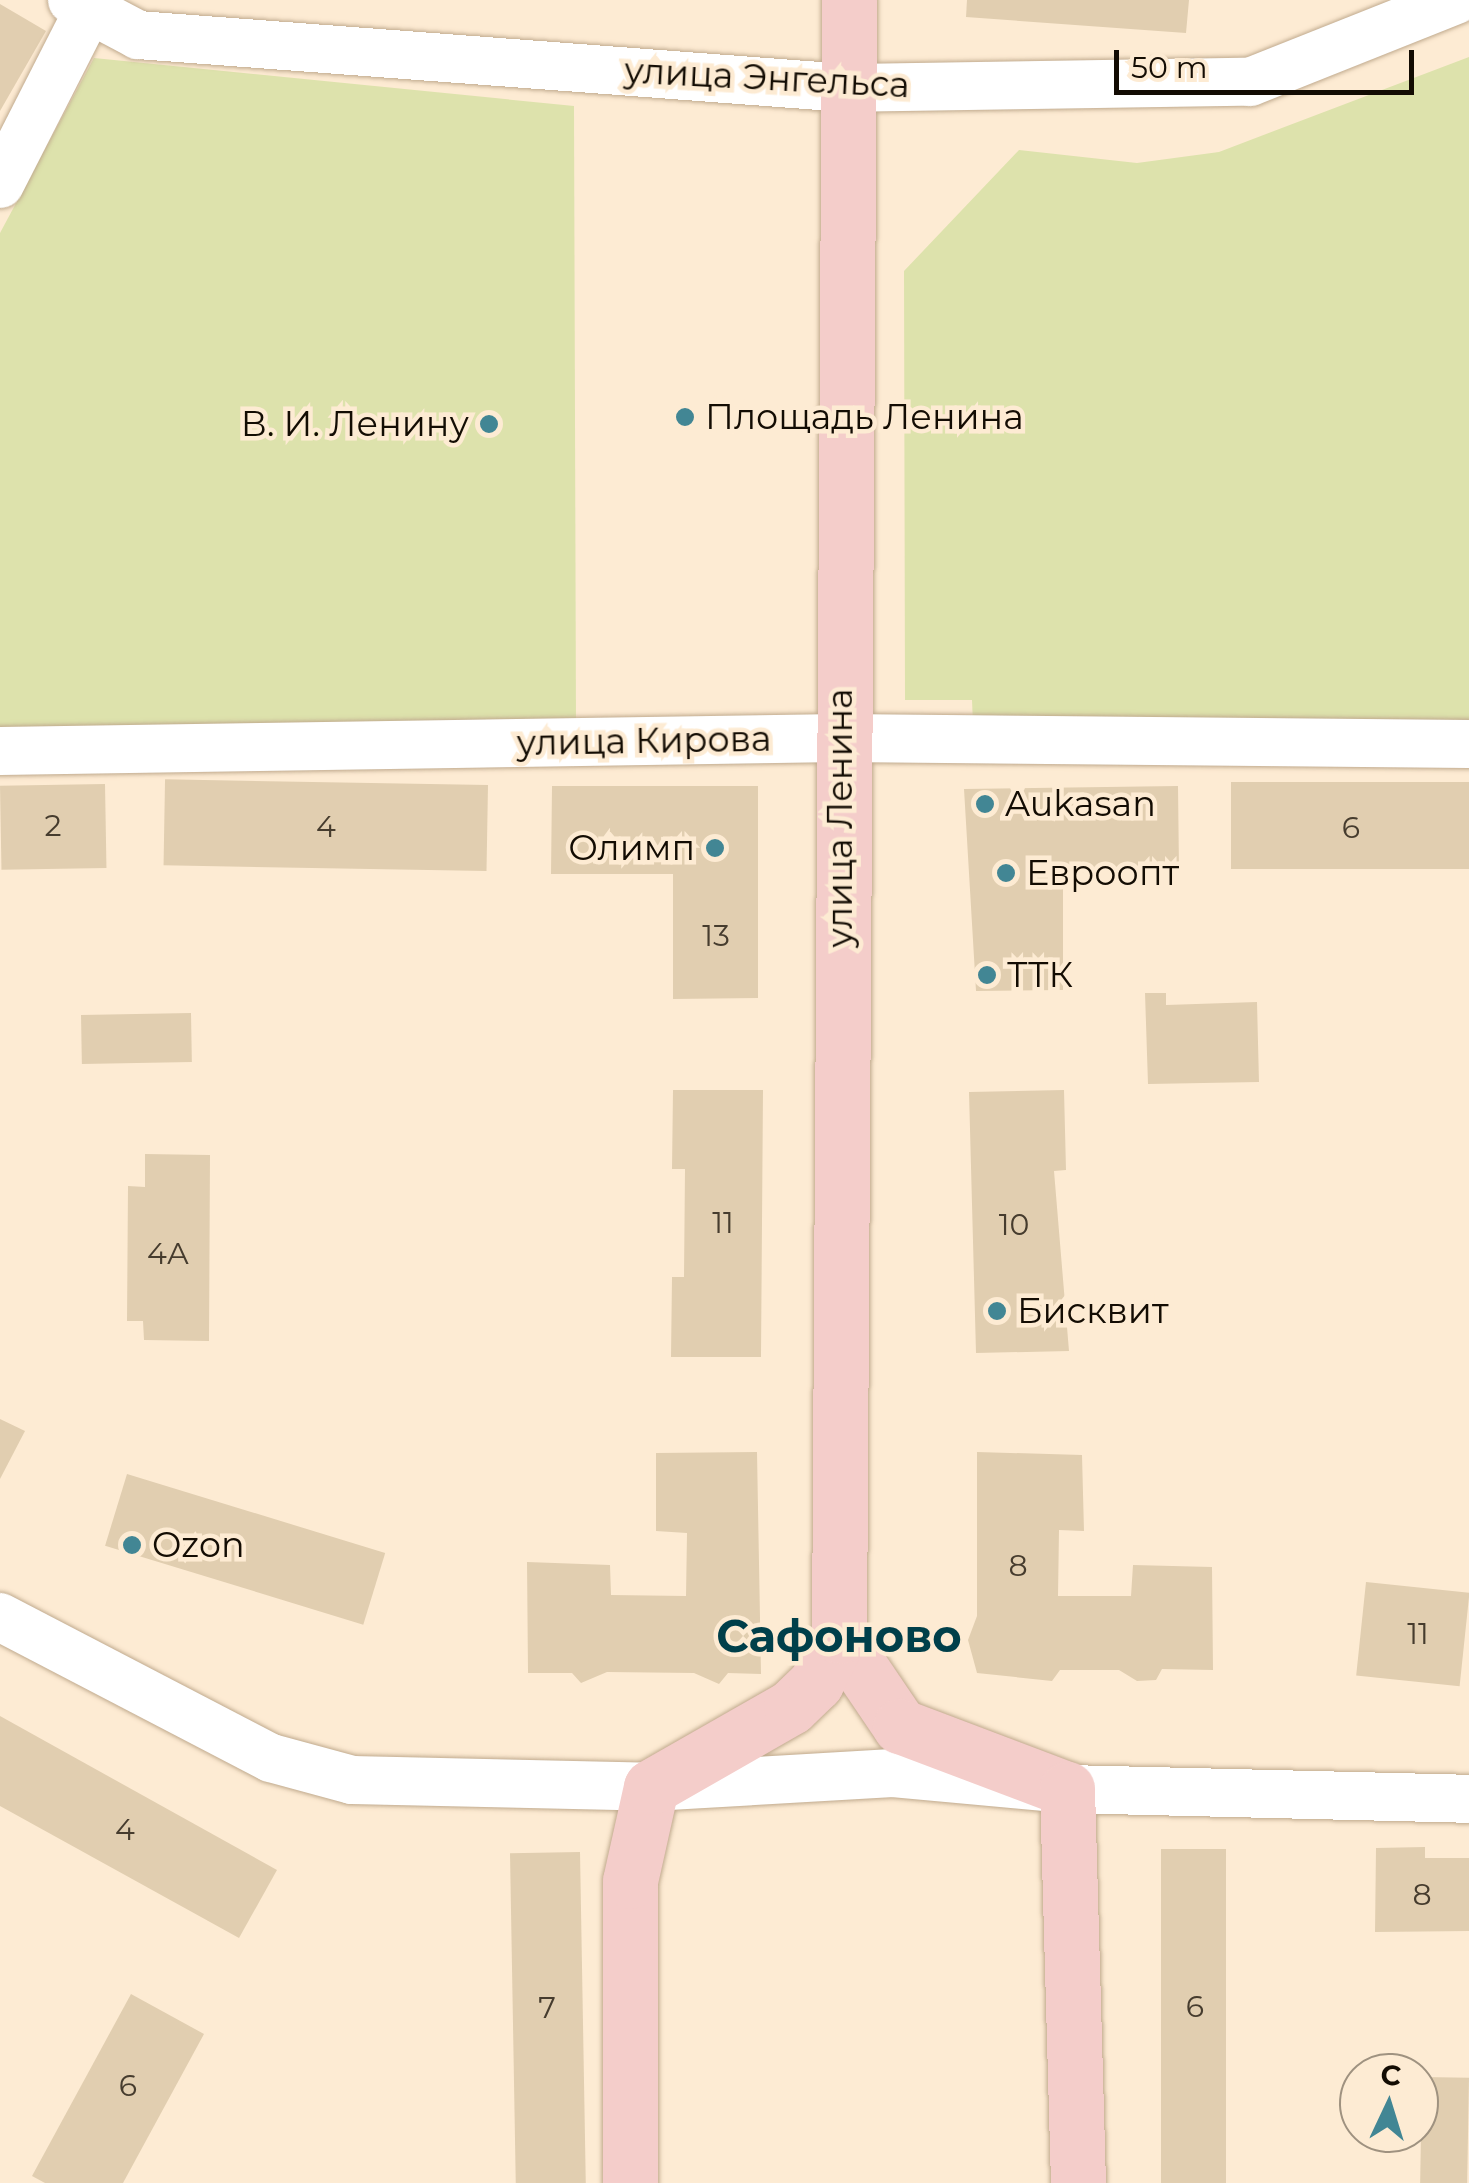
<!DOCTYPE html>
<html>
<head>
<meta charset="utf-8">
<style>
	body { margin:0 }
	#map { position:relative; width:1469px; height:2183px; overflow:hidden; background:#fdebd3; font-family:Montserrat,sans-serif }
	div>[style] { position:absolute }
	.green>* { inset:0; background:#dde2ac }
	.building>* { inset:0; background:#e1ceb0; transform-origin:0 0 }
	.roads { filter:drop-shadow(0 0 2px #c0aa8e) drop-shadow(0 0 2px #c0aa8e) }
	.minor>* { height:48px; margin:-24px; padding:0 24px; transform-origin:24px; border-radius:24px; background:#fff }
	.secondary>* { height:55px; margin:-27.5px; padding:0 27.5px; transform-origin:27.5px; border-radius:27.5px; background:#f4cdca }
	.dots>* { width:28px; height:28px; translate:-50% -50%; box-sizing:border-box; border:5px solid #fdebd3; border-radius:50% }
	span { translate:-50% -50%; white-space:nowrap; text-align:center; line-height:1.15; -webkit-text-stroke:9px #fdebd3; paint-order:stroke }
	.number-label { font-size:30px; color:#463c2e }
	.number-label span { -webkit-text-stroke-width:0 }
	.street-label { font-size:35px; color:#130c03 }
	.poi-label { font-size:35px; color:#130c03 }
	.left { translate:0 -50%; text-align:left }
	.right { translate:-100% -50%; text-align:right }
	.district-label { font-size:45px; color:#003f4a; font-weight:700 }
	.north { position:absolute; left:1339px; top:2053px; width:100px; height:100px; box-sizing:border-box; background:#fdebd3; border:2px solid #9f9280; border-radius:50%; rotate:4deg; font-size:28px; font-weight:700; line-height:40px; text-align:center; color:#130c03 }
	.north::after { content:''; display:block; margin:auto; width:35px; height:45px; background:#428694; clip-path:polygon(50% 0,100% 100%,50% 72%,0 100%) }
	.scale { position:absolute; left:1114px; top:50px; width:300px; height:45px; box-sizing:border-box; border:5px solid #130c03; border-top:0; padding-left:12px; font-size:30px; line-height:35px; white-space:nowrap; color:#130c03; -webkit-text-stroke:8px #fdebd3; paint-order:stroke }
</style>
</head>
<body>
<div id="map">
	<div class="green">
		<div style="clip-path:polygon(1469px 57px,1469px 726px,973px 725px,972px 700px,905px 700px,904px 271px,1019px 150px,1137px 163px,1219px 152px)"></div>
		<div style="clip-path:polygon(94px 58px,574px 106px,576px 727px,0 730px,0 233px)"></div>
	</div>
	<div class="building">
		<div style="clip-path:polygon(967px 0,1189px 0,1186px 33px,966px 17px)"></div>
		<div style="clip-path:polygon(0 4px,46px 31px,0 111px)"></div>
		<div style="left:1469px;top:782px;width:87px;height:238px;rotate:90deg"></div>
		<div style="left:105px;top:784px;width:84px;height:105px;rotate:89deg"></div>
		<div style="left:488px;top:785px;width:86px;height:323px;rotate:91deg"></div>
		<div style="clip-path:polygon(552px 786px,758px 786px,758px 998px,673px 999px,673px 874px,551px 874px)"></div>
		<div style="clip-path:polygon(1178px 786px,1179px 870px,1063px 873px,1063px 990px,976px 991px,964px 789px)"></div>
		<div style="clip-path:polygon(1145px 993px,1166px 993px,1166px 1005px,1257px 1002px,1259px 1082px,1148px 1084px)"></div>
		<div style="left:191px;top:1013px;width:49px;height:110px;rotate:89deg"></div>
		<div style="clip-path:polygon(673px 1090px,763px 1090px,761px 1357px,671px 1357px,672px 1277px,684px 1277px,685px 1169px,672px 1169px)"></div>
		<div style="clip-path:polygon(1064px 1090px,1066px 1170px,1054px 1171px,1069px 1351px,976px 1353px,969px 1092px)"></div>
		<div style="clip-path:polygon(145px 1154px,210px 1155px,209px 1341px,144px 1340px,143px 1321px,127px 1321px,128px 1186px,145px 1187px)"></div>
		<div style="clip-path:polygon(0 1419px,25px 1431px,0 1479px)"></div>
		<div style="clip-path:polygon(757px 1452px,761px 1674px,728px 1673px,719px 1684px,694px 1673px,607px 1672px,581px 1683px,572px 1673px,528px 1673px,527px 1562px,610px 1565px,611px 1595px,686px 1596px,687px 1533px,656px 1531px,656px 1453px)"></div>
		<div style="clip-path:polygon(977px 1452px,1082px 1455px,1084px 1531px,1059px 1530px,1058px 1596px,1131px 1596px,1133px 1565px,1212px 1567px,1213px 1670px,1162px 1669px,1156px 1680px,1137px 1681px,1119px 1670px,1060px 1670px,1052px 1681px,977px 1673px,968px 1640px,977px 1616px)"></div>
		<div style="left:127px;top:1474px;width:270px;height:75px;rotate:17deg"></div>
		<div style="left:1366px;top:1582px;width:104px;height:94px;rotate:6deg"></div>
		<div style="clip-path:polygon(0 1716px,277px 1870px,239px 1938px,0 1806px)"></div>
		<div style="clip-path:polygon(1425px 1847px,1425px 1858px,1469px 1858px,1469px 1931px,1375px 1932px,1376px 1848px)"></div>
		<div style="left:1161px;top:1849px;width:65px;height:334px"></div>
		<div style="left:580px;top:1852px;width:331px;height:70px;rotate:89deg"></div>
		<div style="clip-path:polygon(131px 1994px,204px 2034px,123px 2183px,45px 2183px,32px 2176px)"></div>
		<div style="left:1422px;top:2077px;width:47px;height:106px;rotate:1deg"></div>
	</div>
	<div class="roads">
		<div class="minor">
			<div style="left:72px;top:0;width:75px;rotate:27.9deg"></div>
			<div style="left:138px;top:35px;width:710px;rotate:4.28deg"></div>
			<div style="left:846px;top:88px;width:404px;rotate:-0.9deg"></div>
			<div style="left:1250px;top:82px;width:222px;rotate:-21.7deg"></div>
			<div style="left:0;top:184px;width:196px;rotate:-63deg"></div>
			<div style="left:0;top:751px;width:840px;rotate:-0.89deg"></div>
			<div style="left:840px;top:738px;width:629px;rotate:0.55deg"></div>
			<div style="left:0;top:1617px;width:305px;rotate:27.5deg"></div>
			<div style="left:271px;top:1758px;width:84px;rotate:15.2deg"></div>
			<div style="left:352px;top:1780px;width:299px;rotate:1.3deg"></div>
			<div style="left:651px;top:1787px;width:242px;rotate:-3.3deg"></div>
			<div style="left:893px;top:1773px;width:175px;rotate:5.3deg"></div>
			<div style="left:1067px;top:1789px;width:402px;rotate:1.4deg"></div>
		</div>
		<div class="secondary">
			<div style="left:839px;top:1636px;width:109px;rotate:55.9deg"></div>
			<div style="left:900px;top:1726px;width:178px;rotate:20.7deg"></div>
			<div style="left:1067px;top:1789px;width:394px;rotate:88.4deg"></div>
			<div style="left:630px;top:2183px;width:302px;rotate:-90deg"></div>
			<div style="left:630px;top:1881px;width:96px;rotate:-77.4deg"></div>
			<div style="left:651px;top:1787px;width:161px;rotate:-29.7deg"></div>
			<div style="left:791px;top:1707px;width:35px;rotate:-44deg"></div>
			<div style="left:816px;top:1683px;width:52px;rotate:-63.9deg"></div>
			<div style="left:839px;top:1636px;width:1636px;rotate:-89.65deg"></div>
		</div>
	</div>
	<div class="dots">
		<div style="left:685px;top:417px;background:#428694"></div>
		<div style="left:489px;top:424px;background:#428694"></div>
		<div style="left:985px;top:804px;background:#428694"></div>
		<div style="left:715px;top:848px;background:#428694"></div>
		<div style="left:1006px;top:873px;background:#428694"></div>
		<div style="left:987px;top:975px;background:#428694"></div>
		<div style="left:997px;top:1311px;background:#428694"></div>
		<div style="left:132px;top:1545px;background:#428694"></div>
	</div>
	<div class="number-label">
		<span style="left:53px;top:826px">2</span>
		<span style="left:326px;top:827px">4</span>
		<span style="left:1351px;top:828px">6</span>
		<span style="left:716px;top:936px">13</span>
		<span style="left:723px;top:1223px">11</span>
		<span style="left:1014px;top:1225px">10</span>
		<span style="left:168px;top:1254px">4А</span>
		<span style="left:1018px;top:1566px">8</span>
		<span style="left:1418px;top:1634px">11</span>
		<span style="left:125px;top:1830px">4</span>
		<span style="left:1422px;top:1895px">8</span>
		<span style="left:1195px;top:2007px">6</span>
		<span style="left:547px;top:2008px">7</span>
		<span style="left:128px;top:2086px">6</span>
	</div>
	<div class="street-label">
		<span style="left:767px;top:78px;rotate:3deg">улица Энгельса</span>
		<span style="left:644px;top:741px;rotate:-1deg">улица Кирова</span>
		<span style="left:840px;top:818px;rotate:-90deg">улица Ленина</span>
	</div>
	<div class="poi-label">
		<span class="left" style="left:705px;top:417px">Площадь Ленина</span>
		<span class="right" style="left:469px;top:424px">В. И. Ленину</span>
		<span class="left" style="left:1005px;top:804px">Aukasan</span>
		<span class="right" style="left:695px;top:848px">Олимп</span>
		<span class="left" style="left:1026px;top:873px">Евроопт</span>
		<span class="left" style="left:1007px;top:975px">ТТК</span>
		<span class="left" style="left:1017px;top:1311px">Бисквит</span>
		<span class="left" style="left:152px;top:1545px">Ozon</span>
	</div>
	<div class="district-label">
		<span style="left:839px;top:1636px">Сафоново</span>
	</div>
	<div class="north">С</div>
	<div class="scale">50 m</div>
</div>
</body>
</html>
